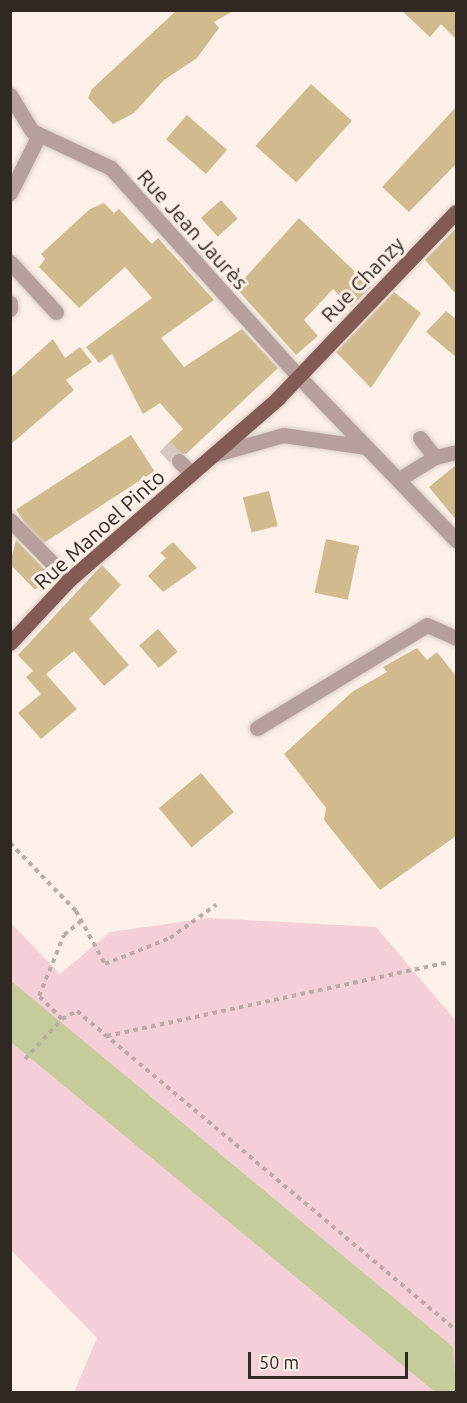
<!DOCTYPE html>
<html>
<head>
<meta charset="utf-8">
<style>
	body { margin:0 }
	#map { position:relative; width:467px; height:1403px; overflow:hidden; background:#fdf0e8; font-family:Ubuntu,sans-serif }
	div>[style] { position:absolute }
	.green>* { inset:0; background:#f4cfd7 }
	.water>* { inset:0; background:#c6cb9b }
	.building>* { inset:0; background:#d0ba8e; transform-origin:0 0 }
	.minor-tunnel>* { height:15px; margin-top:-7.5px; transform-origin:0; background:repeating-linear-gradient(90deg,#d4c8c1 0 15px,transparent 0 23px) }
	.path>* { height:4px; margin-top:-2px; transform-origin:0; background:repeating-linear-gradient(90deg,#b8aca5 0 4.5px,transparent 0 9px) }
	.roads { filter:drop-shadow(0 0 2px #d8ccc5) drop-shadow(0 0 2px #d8ccc5) }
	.minor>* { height:15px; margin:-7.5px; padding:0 7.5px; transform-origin:7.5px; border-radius:7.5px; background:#b7a09b }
	.major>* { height:15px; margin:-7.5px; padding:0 7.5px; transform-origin:7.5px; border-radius:7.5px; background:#835b54 }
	span { translate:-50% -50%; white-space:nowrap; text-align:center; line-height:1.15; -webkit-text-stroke:6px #fdf0e8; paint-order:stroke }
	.street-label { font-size:21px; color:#302823 }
	.frame { position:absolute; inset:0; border:12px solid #302823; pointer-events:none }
	.scale { position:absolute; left:248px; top:1352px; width:160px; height:27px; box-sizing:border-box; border:3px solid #302823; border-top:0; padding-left:8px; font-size:18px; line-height:21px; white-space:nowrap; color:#302823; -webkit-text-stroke:4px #fdf0e8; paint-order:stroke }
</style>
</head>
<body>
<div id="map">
	<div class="green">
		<div style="clip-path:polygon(208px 918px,376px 927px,456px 1021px,456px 1392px,74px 1392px,97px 1338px,11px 1250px,10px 922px,60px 974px,110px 932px)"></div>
	</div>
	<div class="water">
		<div style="clip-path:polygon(10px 980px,453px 1347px,456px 1392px,435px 1392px,11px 1042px)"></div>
	</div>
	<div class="building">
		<div style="clip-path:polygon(177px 10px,235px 10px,214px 22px,219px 28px,197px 58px,164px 80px,134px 113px,113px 124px,88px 98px,92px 89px)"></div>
		<div style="clip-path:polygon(401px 10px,456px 10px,456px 39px,441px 24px,430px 37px)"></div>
		<div style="left:311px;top:84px;width:55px;height:83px;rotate:42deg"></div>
		<div style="clip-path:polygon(456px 107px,456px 164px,409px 212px,382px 187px)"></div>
		<div style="left:187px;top:115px;width:53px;height:32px;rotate:41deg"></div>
		<div style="left:221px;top:200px;width:25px;height:27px;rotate:48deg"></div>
		<div style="clip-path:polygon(104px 203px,114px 213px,119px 209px,152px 244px,158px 238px,214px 300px,161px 338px,184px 367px,242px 329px,278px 368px,186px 454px,171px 456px,163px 448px,183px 429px,160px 403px,143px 414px,112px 354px,99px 363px,86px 347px,152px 298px,125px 267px,79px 308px,39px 267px,45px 259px,41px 254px,90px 209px)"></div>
		<div style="clip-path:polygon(299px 218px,371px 287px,351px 307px,333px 289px,304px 320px,318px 336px,296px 355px,236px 288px)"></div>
		<div style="clip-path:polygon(456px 228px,456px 294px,425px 260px)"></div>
		<div style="clip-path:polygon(394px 292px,421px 313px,371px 388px,336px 352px)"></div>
		<div style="clip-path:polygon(446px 311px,456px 319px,456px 357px,426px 332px)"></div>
		<div style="clip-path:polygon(53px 339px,65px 358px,80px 347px,92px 362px,66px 380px,74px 390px,10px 445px,10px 378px)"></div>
		<div style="left:131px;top:435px;width:43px;height:137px;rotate:57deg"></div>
		<div style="clip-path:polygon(456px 465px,456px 520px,429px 487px)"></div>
		<div style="left:269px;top:491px;width:36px;height:27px;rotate:76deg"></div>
		<div style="left:326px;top:539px;width:34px;height:55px;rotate:12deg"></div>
		<div style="clip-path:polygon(16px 540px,51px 576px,35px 590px,10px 564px)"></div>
		<div style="clip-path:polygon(173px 542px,197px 568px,163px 592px,148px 576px,166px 558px,160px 553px)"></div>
		<div style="clip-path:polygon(102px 565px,121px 585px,89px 619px,129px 665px,104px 686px,74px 651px,46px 674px,77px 709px,41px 739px,18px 713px,41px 694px,26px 677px,33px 671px,18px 655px)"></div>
		<div style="left:158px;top:629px;width:30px;height:25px;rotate:49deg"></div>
		<div style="clip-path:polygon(417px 648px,427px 660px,437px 652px,456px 676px,456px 836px,380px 890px,324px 820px,326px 808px,284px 754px,352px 692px,387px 672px,383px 667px)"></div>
		<div style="left:201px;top:773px;width:51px;height:55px;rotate:50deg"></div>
	</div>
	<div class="minor-tunnel">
		<div style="left:165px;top:446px;width:21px;rotate:47deg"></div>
	</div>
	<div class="path">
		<div style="left:10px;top:843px;width:95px;rotate:45.9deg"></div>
		<div style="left:76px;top:911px;width:60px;rotate:61.3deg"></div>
		<div style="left:105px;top:964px;width:70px;rotate:-21.8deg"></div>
		<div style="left:170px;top:938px;width:57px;rotate:-35.7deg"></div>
		<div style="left:62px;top:1019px;width:33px;rotate:-135deg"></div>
		<div style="left:39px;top:996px;width:66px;rotate:-67.7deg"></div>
		<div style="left:64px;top:935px;width:22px;rotate:-39deg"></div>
		<div style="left:107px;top:1036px;width:347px;rotate:-12.2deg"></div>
		<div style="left:25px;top:1059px;width:54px;rotate:-47.2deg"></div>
		<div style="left:62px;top:1019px;width:17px;rotate:-28deg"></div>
		<div style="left:77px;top:1011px;width:495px;rotate:40.1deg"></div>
	</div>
	<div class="roads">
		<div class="minor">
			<div style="left:10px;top:95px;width:42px;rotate:58.6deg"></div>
			<div style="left:32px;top:131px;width:87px;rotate:25.1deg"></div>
			<div style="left:111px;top:168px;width:280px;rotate:48deg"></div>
			<div style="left:298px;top:376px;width:228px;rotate:46.1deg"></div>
			<div style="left:10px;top:193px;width:65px;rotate:-63.4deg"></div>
			<div style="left:10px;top:262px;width:68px;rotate:47.4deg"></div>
			<div style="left:10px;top:303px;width:6px;rotate:90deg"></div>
			<div style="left:420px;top:438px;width:24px;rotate:52deg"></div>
			<div style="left:216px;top:454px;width:70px;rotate:-15.8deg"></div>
			<div style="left:283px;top:435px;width:84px;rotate:8.2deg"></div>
			<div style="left:179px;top:461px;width:18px;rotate:45deg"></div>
			<div style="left:401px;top:478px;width:40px;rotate:-32deg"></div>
			<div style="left:435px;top:457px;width:22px;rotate:-13deg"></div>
			<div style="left:10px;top:520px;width:84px;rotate:45.5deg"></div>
			<div style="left:257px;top:728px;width:199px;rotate:-31.2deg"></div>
			<div style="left:427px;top:625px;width:32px;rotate:24deg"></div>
		</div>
		<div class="major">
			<div style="left:10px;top:643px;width:86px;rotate:-46.9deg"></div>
			<div style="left:69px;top:580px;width:277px;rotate:-41deg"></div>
			<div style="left:278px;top:398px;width:257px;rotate:-46.3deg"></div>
		</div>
	</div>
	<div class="street-label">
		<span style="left:193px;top:229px;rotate:48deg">Rue Jean Jaurès</span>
		<span style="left:362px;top:279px;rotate:-46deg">Rue Chanzy</span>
		<span style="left:99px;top:529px;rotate:-42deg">Rue Manoel Pinto</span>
	</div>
	<div class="frame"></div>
	<div class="scale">50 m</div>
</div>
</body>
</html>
